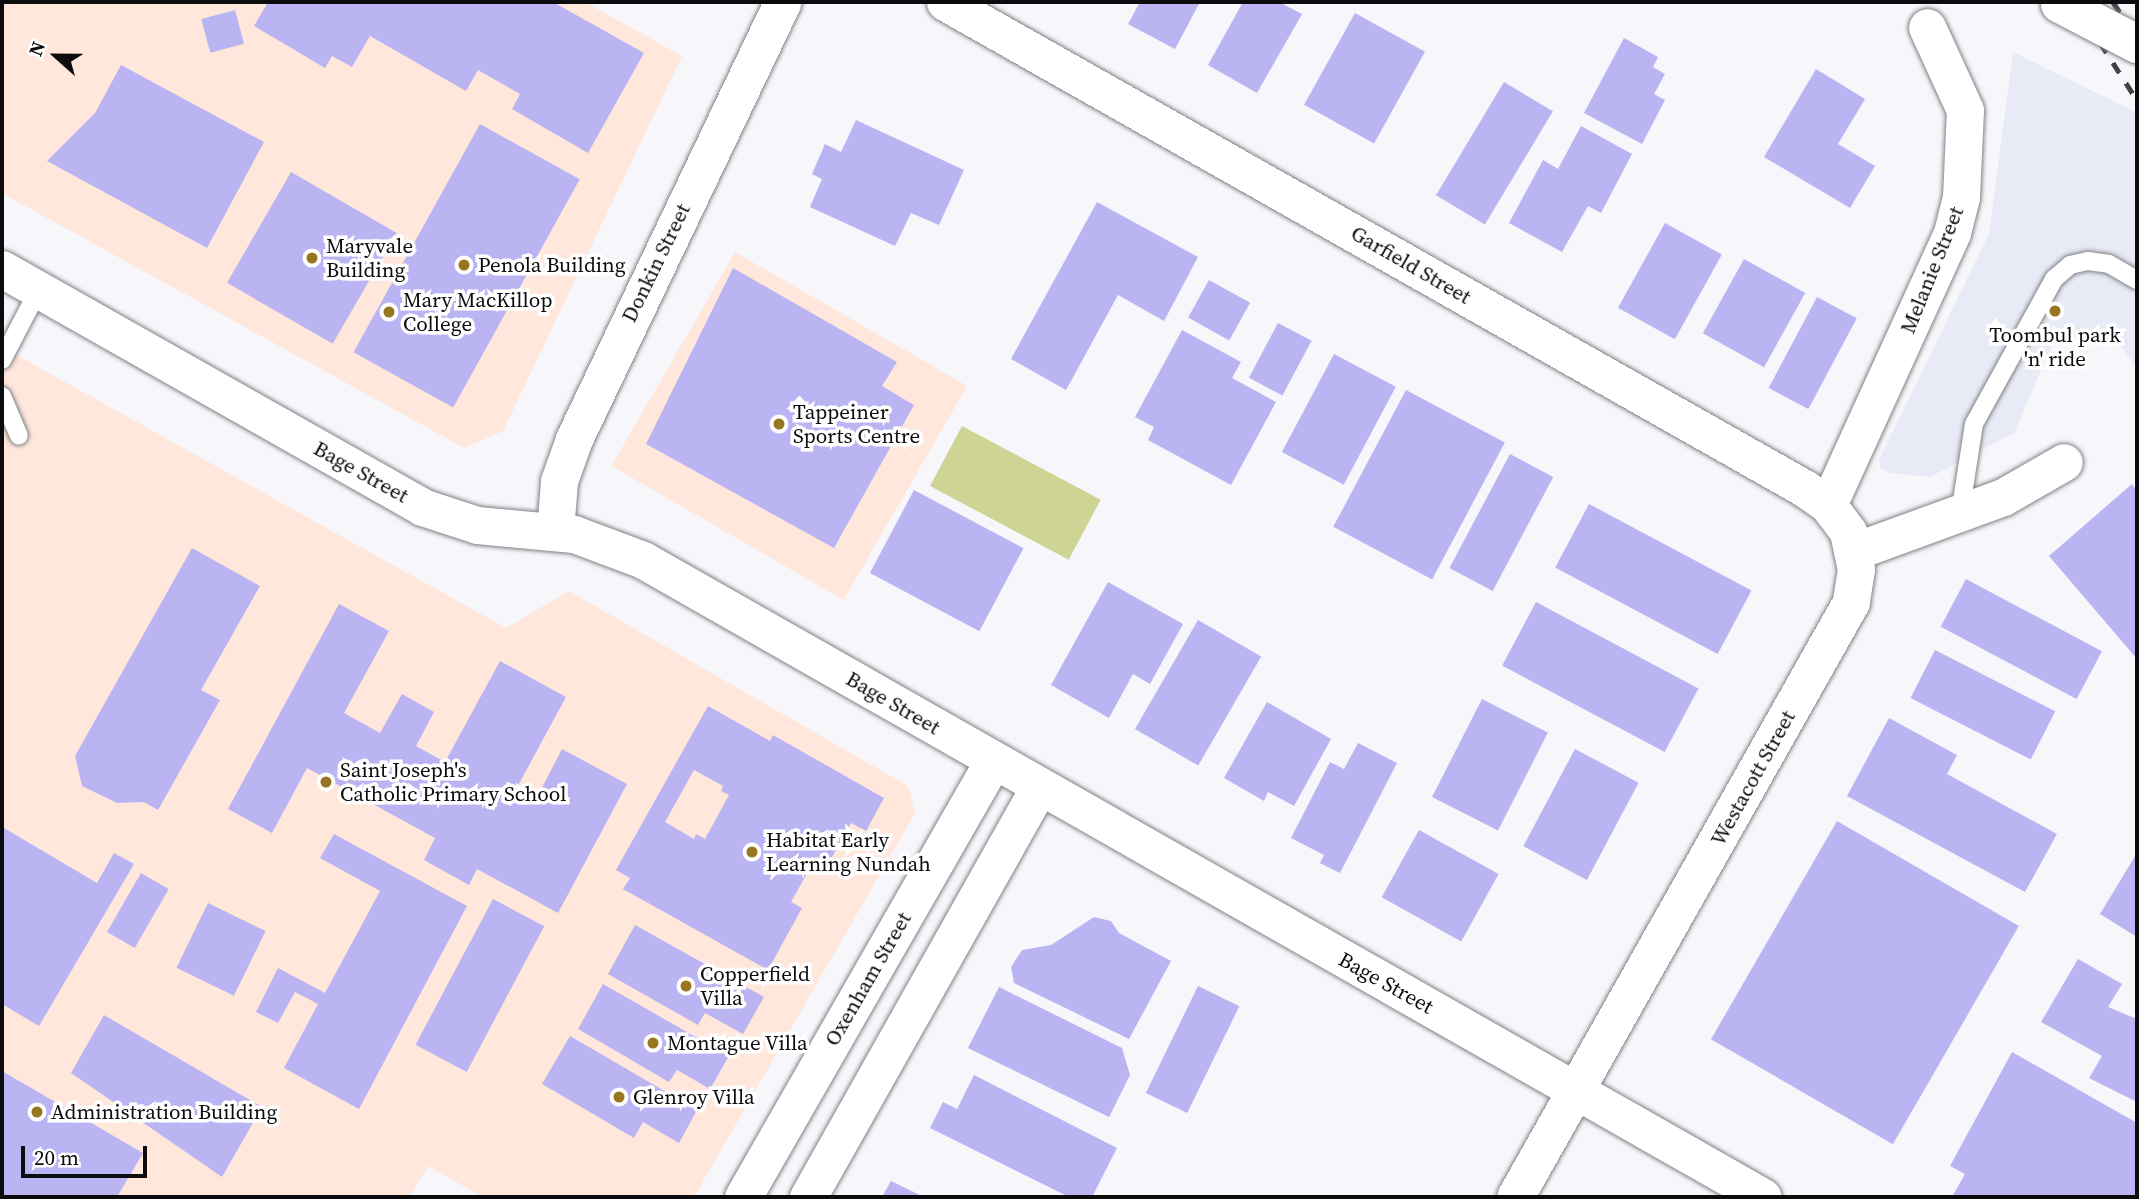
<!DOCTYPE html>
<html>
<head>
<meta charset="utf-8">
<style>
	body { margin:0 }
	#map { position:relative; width:2139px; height:1199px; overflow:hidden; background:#f6f6fb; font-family:"Source Serif 4",serif }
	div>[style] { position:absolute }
	.built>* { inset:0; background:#e8eaf6 }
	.education>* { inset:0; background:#ffe7dc; transform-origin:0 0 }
	.green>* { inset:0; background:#ced493; transform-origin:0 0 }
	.building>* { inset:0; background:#bbb4f3; transform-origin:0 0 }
	.roads { filter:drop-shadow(0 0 2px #818286) drop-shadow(0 0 2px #818286) }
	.lane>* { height:18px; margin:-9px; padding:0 9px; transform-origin:9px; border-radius:9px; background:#fff }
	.street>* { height:37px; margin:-18.5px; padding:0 18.5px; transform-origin:18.5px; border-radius:18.5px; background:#fff }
	.rail>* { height:5px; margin-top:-2.5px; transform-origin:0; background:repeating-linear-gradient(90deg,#434346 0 12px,transparent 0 24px) }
	.bridges { filter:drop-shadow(0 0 2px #818286) drop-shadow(0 0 2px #818286) }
	.highway-bridge>* { height:38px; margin:-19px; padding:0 19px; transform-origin:19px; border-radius:19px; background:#fff }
	.dots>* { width:19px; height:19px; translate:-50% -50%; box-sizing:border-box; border:4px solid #fff; border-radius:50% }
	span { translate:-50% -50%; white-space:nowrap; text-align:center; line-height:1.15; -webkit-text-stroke:7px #fff; paint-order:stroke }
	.poi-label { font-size:21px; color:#0c0c0e }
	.left { translate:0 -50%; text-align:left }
	.street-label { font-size:21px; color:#0c0c0e }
	.frame { position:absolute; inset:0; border:4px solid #0c0c0e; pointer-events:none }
	.north { position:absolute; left:21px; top:21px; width:70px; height:70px; -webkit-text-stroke:5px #fff; paint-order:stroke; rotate:291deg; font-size:19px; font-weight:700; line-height:28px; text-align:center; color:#0c0c0e }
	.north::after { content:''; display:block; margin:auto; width:24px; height:32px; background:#0c0c0e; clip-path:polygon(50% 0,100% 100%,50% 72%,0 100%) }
	.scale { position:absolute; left:21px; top:1146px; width:126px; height:32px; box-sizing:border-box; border:4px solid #0c0c0e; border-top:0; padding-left:9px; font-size:21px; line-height:24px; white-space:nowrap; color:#0c0c0e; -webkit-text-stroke:5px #fff; paint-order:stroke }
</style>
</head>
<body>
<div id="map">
	<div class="built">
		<div style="clip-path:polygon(2013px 52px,2137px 113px,2137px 368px,2116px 340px,2053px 343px,2014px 433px,1930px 477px,1891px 473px,1881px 469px,1879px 460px,1989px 234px)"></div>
	</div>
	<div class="education">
		<div style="clip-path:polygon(2px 2px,585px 2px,682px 56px,503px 431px,464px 448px,2px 193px)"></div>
		<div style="left:735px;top:252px;width:268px;height:247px;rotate:30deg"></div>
		<div style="clip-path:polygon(2px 347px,506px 628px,569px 591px,908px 786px,915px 813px,694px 1197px,483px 1197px,428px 1166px,409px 1197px,2px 1197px)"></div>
	</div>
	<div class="green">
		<div style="left:962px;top:426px;width:157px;height:68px;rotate:28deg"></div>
	</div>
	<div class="building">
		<div style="clip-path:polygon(268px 2px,553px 2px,644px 53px,588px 153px,512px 109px,520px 94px,478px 70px,466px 91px,370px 36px,352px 67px,332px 56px,325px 68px,254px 26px)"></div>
		<div style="clip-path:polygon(1140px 2px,1200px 2px,1175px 49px,1128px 24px)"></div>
		<div style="clip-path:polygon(1243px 2px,1279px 2px,1302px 14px,1257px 93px,1208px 65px)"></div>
		<div style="left:235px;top:10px;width:35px;height:35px;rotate:75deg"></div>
		<div style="left:1355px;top:13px;width:80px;height:105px;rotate:29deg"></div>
		<div style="clip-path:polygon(1624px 38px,1658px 57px,1653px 67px,1665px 74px,1654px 94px,1665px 100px,1642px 144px,1584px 113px)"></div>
		<div style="clip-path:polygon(121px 65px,264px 142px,207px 248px,47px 161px,95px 113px)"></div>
		<div style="clip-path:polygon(1816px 69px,1865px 99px,1838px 144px,1875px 166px,1850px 208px,1764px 157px)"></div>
		<div style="left:1504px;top:82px;width:57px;height:132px;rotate:31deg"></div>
		<div style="clip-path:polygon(856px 120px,964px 170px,939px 225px,911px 213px,895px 246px,810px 207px,822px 179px,812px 174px,825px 144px,841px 152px)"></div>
		<div style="left:480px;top:124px;width:114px;height:261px;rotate:29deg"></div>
		<div style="clip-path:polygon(1581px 126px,1632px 154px,1601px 213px,1588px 206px,1562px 252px,1509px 223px,1543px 160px,1558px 169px)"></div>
		<div style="left:291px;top:172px;width:122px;height:128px;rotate:30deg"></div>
		<div style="clip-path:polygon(1097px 202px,1198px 257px,1164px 321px,1118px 295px,1066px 390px,1011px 359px)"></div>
		<div style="left:1665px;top:223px;width:65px;height:97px;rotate:29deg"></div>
		<div style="left:1744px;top:259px;width:70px;height:85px;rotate:29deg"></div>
		<div style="clip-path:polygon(733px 268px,897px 362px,882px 386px,914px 405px,834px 548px,646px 444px)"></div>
		<div style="left:1209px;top:280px;width:47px;height:43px;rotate:29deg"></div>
		<div style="left:1817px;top:297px;width:45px;height:103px;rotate:28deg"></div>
		<div style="left:1278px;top:323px;width:38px;height:62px;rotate:28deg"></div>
		<div style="clip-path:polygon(1182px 330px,1241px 362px,1232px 378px,1276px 402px,1231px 485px,1148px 440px,1154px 427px,1135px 417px)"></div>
		<div style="left:1334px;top:354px;width:70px;height:111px;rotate:28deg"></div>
		<div style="left:1406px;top:390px;width:112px;height:155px;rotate:28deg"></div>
		<div style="left:1510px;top:454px;width:49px;height:129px;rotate:28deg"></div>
		<div style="clip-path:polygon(2132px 484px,2137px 491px,2137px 659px,2049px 556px)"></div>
		<div style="left:914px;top:490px;width:124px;height:94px;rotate:28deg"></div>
		<div style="left:1589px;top:504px;width:184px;height:72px;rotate:28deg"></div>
		<div style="clip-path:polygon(192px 548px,260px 586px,201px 690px,220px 700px,158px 810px,144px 802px,117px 803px,82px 786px,75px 756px)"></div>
		<div style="left:1966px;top:579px;width:154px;height:54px;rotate:28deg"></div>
		<div style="clip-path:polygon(1108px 582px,1183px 624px,1150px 684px,1133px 674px,1109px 718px,1051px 685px)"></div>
		<div style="left:1536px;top:602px;width:184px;height:72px;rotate:28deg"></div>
		<div style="clip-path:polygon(339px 604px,389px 631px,344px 713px,380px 733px,402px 694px,434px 712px,416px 746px,445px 762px,500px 661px,566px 697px,514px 793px,534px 803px,562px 749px,627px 784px,558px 913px,477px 869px,469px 885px,424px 860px,435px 838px,307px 768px,272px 833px,228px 809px)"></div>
		<div style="left:1198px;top:620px;width:73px;height:126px;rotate:30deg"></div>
		<div style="left:1935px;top:650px;width:135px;height:54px;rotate:27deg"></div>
		<div style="left:1482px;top:699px;width:74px;height:110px;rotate:27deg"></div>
		<div style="clip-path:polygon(1267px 702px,1331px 739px,1294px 806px,1268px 792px,1264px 801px,1224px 778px)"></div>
		<div style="clip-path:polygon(evenodd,708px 706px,770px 741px,773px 735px,884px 798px,866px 831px,851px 823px,822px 875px,810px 868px,791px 902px,802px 908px,768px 970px,623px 889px,630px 878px,616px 870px,708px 706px,694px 770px,723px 786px,721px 791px,729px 795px,705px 839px,696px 834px,694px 839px,665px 822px,694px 770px)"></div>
		<div style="clip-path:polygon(1889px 718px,1957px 755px,1947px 774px,2057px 834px,2025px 892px,1847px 796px)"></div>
		<div style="clip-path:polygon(1358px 743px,1397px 763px,1340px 873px,1320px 863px,1324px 855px,1291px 838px,1330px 762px,1344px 769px)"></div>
		<div style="left:1575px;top:749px;width:72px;height:110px;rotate:28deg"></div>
		<div style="left:1837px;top:821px;width:210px;height:252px;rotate:30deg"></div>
		<div style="clip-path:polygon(4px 828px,97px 883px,114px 853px,134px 864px,39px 1026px,2px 1004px)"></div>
		<div style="left:1419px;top:830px;width:91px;height:77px;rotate:29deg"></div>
		<div style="clip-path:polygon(334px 834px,467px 906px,359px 1109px,284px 1068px,318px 1004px,295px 992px,278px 1023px,256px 1012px,278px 968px,325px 993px,380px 891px,320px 858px)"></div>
		<div style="clip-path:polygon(2137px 853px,2137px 937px,2100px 914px)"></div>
		<div style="left:141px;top:873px;width:32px;height:68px;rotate:30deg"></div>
		<div style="left:493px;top:899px;width:58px;height:165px;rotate:28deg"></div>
		<div style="left:208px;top:903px;width:64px;height:72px;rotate:26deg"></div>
		<div style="clip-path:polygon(1094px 917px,1111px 921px,1119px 933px,1171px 961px,1129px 1039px,1014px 983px,1011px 967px,1022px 950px,1051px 945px)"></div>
		<div style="clip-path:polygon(635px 925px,764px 997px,743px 1034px,705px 1013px,698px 1025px,608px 974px)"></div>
		<div style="clip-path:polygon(2078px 959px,2122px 984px,2108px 1007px,2137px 1019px,2137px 1102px,2089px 1078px,2102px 1056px,2041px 1022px)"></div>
		<div style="clip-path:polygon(603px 984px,729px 1056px,710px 1089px,677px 1070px,669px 1082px,578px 1029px)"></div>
		<div style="left:1198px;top:986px;width:46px;height:119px;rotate:26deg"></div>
		<div style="clip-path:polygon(999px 987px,1122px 1048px,1130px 1075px,1109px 1117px,968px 1048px)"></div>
		<div style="clip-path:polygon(104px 1015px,262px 1107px,222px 1177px,71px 1073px)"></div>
		<div style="clip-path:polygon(570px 1036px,697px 1110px,679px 1143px,643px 1122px,634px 1138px,542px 1084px)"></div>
		<div style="clip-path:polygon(2012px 1052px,2137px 1123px,2137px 1197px,1952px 1197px,1965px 1174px,1950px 1166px)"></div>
		<div style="clip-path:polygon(2px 1071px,143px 1153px,117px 1197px,2px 1197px)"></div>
		<div style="clip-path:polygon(974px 1075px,1117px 1148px,1092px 1197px,1069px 1197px,930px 1128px,943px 1102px,957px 1109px)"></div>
		<div style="clip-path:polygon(891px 1181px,924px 1197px,882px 1197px)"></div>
	</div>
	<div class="roads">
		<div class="lane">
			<div style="left:2px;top:360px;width:78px;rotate:-62.4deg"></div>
			<div style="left:2px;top:396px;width:43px;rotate:67deg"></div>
			<div style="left:1960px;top:514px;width:91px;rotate:-81.2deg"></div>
			<div style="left:1974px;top:424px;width:166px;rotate:-61.1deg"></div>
			<div style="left:2054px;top:279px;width:21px;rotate:-41deg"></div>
			<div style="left:2070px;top:265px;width:18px;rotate:-13deg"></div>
			<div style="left:2088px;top:261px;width:21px;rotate:8deg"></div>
			<div style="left:2109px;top:264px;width:32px;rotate:30deg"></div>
		</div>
		<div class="street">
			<div style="left:945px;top:2px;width:987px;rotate:29.5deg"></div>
			<div style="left:1804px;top:488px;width:29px;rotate:35deg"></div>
			<div style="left:1828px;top:505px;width:34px;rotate:53deg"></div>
			<div style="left:1848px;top:532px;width:38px;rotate:78deg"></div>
			<div style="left:1856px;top:569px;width:33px;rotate:99deg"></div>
			<div style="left:1851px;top:602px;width:683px;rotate:119.45deg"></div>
			<div style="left:2px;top:269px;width:483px;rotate:29.5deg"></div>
			<div style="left:422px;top:507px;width:58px;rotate:18.1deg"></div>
			<div style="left:477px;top:525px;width:97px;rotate:5.3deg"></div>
			<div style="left:574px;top:534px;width:74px;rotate:20.6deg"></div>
			<div style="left:643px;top:560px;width:1288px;rotate:29.63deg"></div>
			<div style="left:1828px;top:505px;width:299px;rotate:-65.5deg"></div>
			<div style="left:1952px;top:233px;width:37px;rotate:-76deg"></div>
			<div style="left:1961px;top:197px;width:87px;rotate:-87.4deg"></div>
			<div style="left:1965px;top:110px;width:91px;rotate:-114.6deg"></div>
			<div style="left:555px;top:532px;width:51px;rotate:-85.5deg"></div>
			<div style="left:559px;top:481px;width:45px;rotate:-70.3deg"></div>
			<div style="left:574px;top:439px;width:484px;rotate:-64.5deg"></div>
			<div style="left:1855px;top:551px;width:158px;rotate:-20deg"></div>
			<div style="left:2003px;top:497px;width:70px;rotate:-29.8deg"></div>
			<div style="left:743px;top:1197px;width:503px;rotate:-60.17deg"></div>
			<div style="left:808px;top:1197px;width:471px;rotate:-60.6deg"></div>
		</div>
	</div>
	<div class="rail">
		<div style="left:2074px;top:2px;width:117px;rotate:57.3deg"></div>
		<div style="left:2113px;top:2px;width:43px;rotate:56.3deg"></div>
	</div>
	<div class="bridges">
		<div class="highway-bridge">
			<div style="left:2060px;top:4px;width:87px;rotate:27.5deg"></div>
		</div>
	</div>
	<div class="dots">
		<div style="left:312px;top:258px;background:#9a7521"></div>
		<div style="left:464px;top:265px;background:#9a7521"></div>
		<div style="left:2055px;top:311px;background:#9a7521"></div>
		<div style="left:389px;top:312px;background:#9a7521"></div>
		<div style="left:779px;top:424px;background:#9a7521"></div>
		<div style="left:326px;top:782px;background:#9a7521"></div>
		<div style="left:752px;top:852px;background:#9a7521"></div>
		<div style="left:686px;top:986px;background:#9a7521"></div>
		<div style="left:653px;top:1043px;background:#9a7521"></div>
		<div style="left:619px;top:1097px;background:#9a7521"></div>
		<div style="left:37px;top:1112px;background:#9a7521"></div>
	</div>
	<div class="poi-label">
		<span class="left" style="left:326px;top:258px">Maryvale<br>Building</span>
		<span class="left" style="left:478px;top:265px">Penola Building</span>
		<span class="left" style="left:403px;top:312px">Mary MacKillop<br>College</span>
		<span style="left:2055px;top:347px">Toombul park<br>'n' ride</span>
		<span class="left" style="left:793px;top:424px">Tappeiner<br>Sports Centre</span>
		<span class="left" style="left:340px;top:782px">Saint Joseph's<br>Catholic Primary School</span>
		<span class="left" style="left:766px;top:852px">Habitat Early<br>Learning Nundah</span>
		<span class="left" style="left:700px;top:986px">Copperfield<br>Villa</span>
		<span class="left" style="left:667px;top:1043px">Montague Villa</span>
		<span class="left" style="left:633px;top:1097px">Glenroy Villa</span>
		<span class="left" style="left:51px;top:1112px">Administration Building</span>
	</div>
	<div class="street-label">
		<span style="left:656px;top:263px;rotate:-64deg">Donkin Street</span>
		<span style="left:1411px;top:265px;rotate:30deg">Garfield Street</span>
		<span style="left:1932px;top:270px;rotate:-68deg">Melanie Street</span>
		<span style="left:361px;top:472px;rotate:29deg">Bage Street</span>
		<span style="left:893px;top:703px;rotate:30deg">Bage Street</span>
		<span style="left:1753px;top:778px;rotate:-61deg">Westacott Street</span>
		<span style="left:868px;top:979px;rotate:-60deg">Oxenham Street</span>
		<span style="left:1386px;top:983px;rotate:29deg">Bage Street</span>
	</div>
	<div class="frame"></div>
	<div class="north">N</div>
	<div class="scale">20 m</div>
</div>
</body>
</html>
